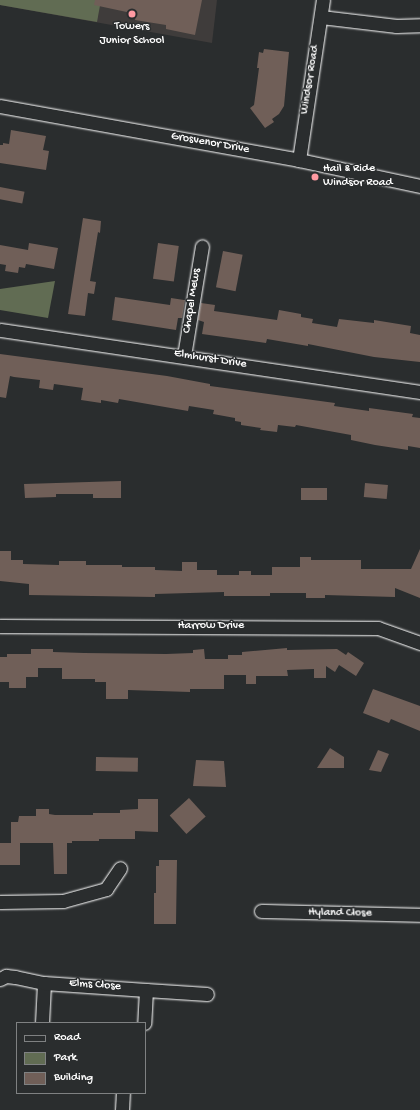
<!DOCTYPE html>
<html>
<head>
<meta charset="utf-8">
<style>
	body { margin:0 }
	#map { position:relative; width:420px; height:1110px; overflow:hidden; background:#2a2d2e; font-family:"Gochi Hand",sans-serif }
	div>[style] { position:absolute }
	.built>* { inset:0; background:#3f3c3b }
	.green>* { inset:0; background:#616c53 }
	.building>* { inset:0; background:#705f58; transform-origin:0 0 }
	.roads { filter:drop-shadow(0 0 1px #fff) drop-shadow(0 0 1px #fff) }
	.street>* { height:13px; margin:-6.5px; padding:0 6.5px; transform-origin:6.5px; border-radius:6.5px; background:#2a2d2e }
	.dots>* { width:11px; height:11px; translate:-50% -50%; box-sizing:border-box; border:2px solid #2a2d2e; border-radius:50% }
	span { translate:-50% -50%; white-space:nowrap; text-align:center; line-height:1.15; -webkit-text-stroke:3px #2a2d2e; paint-order:stroke }
	.poi-label { font-size:12px; color:#fff }
	.left { translate:0 -50%; text-align:left }
	.street-label { font-size:12px; color:#fff }
	.legend { position:absolute; left:16px; top:1022px; width:130px; height:72px; box-sizing:border-box; background:#2a2d2e; border:1px solid #7f8182; margin:0; padding:5px 7px; list-style:none; font-size:12px; color:#fff }
	.legend li { display:flex; align-items:center; gap:8px; height:20px }
	.legend b { width:20px; border:1px solid #7f8182 }
</style>
</head>
<body>
<div id="map">
	<div class="built">
		<div style="clip-path:polygon(0 0,217px 0,212px 43px,0 5px)"></div>
	</div>
	<div class="green">
		<div style="clip-path:polygon(0 0,101px 0,97px 22px,0 5px)"></div>
		<div style="clip-path:polygon(55px 281px,48px 318px,0 310px,0 289px)"></div>
	</div>
	<div class="building">
		<div style="clip-path:polygon(95px 0,202px 0,195px 35px,166px 29px,166px 25px,135px 20px,136px 14px,94px 5px)"></div>
		<div style="clip-path:polygon(264px 49px,289px 52px,284px 106px,279px 114px,272px 119px,274px 122px,265px 128px,250px 108px,254px 105px,259px 68px,257px 68px,259px 52px,263px 53px)"></div>
		<div style="clip-path:polygon(11px 130px,46px 136px,43px 150px,49px 151px,46px 170px,0 163px,0 145px,3px 145px,3px 143px,9px 144px)"></div>
		<div style="left:0;top:187px;width:25px;height:12px;rotate:11deg"></div>
		<div style="clip-path:polygon(83px 218px,101px 221px,100px 233px,98px 232px,90px 281px,96px 282px,94px 294px,88px 293px,85px 316px,68px 314px)"></div>
		<div style="clip-path:polygon(29px 243px,58px 248px,54px 269px,26px 264px,25px 268px,19px 267px,18px 273px,5px 271px,6px 265px,0 264px,0 245px,28px 250px)"></div>
		<div style="left:158px;top:243px;width:21px;height:36px;rotate:8deg"></div>
		<div style="left:223px;top:251px;width:20px;height:37px;rotate:11deg"></div>
		<div style="clip-path:polygon(115px 297px,170px 305px,171px 298px,184px 300px,185px 300px,182px 318px,178px 318px,176px 330px,112px 320px)"></div>
		<div style="clip-path:polygon(201px 303px,215px 305px,214px 311px,277px 320px,279px 310px,301px 314px,301px 317px,313px 319px,312px 323px,337px 327px,339px 319px,374px 323px,374px 320px,411px 326px,410px 333px,420px 335px,420px 362px,374px 357px,308px 344px,308px 346px,267px 339px,266px 343px,202px 334px,204px 322px,198px 320px)"></div>
		<div style="clip-path:polygon(0 354px,167px 376px,210px 384px,210px 386px,335px 403px,334px 406px,369px 411px,369px 408px,413px 414px,412px 417px,420px 418px,420px 448px,408px 446px,408px 450px,375px 445px,351px 440px,351px 435px,296px 425px,295px 427px,278px 425px,277px 432px,260px 430px,261px 428px,241px 425px,241px 422px,235px 421px,235px 418px,213px 414px,214px 410px,189px 406px,188px 411px,119px 399px,118px 403px,101px 400px,101px 403px,81px 400px,83px 388px,54px 384px,53px 390px,39px 388px,40px 380px,14px 377px,10px 376px,6px 398px,0 397px)"></div>
		<div style="clip-path:polygon(121px 481px,121px 498px,93px 498px,93px 494px,56px 494px,56px 497px,25px 498px,24px 484px)"></div>
		<div style="left:365px;top:483px;width:23px;height:14px;rotate:5deg"></div>
		<div style="left:327px;top:488px;width:12px;height:26px;rotate:90deg"></div>
		<div style="clip-path:polygon(420px 549px,420px 598px,395px 588px,395px 597px,325px 595px,325px 598px,306px 598px,306px 593px,270px 593px,270px 596px,224px 596px,224px 592px,155px 594px,155px 597px,29px 595px,29px 584px,0 581px,0 551px,11px 551px,11px 560px,23px 560px,23px 564px,59px 565px,59px 561px,86px 561px,86px 565px,122px 565px,122px 567px,155px 567px,155px 570px,182px 571px,182px 562px,197px 562px,197px 570px,217px 570px,217px 575px,239px 575px,239px 571px,251px 571px,251px 575px,272px 575px,272px 567px,300px 567px,300px 557px,311px 557px,311px 560px,361px 560px,361px 569px,411px 569px)"></div>
		<div style="clip-path:polygon(287px 648px,287px 650px,337px 649px,346px 655px,348px 652px,364px 663px,356px 676px,339px 665px,335px 672px,326px 666px,326px 678px,314px 678px,314px 669px,287px 670px,288px 676px,256px 676px,256px 684px,246px 684px,246px 675px,224px 675px,224px 689px,190px 689px,190px 692px,128px 690px,128px 699px,106px 699px,106px 682px,95px 682px,95px 679px,62px 679px,62px 668px,38px 668px,38px 677px,26px 677px,26px 688px,9px 688px,9px 682px,0 682px,0 657px,7px 657px,7px 654px,31px 654px,31px 649px,53px 649px,53px 652px,84px 653px,166px 654px,193px 653px,193px 650px,204px 649px,205px 659px,228px 659px,228px 655px,242px 655px,242px 652px)"></div>
		<div style="clip-path:polygon(373px 689px,420px 706px,420px 731px,391px 719px,389px 723px,363px 713px)"></div>
		<div style="clip-path:polygon(330px 748px,344px 757px,344px 768px,317px 768px)"></div>
		<div style="clip-path:polygon(378px 750px,389px 754px,381px 772px,369px 770px)"></div>
		<div style="left:96px;top:757px;width:42px;height:14px;rotate:1deg"></div>
		<div style="clip-path:polygon(196px 760px,224px 761px,226px 787px,193px 786px)"></div>
		<div style="left:189px;top:798px;width:25px;height:26px;rotate:48deg"></div>
		<div style="clip-path:polygon(138px 799px,158px 799px,158px 832px,135px 831px,135px 839px,99px 839px,99px 841px,72px 841px,72px 843px,67px 843px,67px 874px,54px 874px,53px 843px,11px 843px,11px 822px,18px 822px,19px 816px,36px 816px,36px 809px,49px 809px,49px 814px,55px 815px,93px 815px,93px 813px,120px 813px,120px 810px,138px 809px)"></div>
		<div style="left:20px;top:843px;width:22px;height:20px;rotate:90deg"></div>
		<div style="clip-path:polygon(159px 860px,177px 860px,176px 924px,154px 924px,154px 893px,156px 893px,156px 866px,159px 866px)"></div>
	</div>
	<div class="roads">
		<div class="street">
			<div style="left:321px;top:17px;width:76px;rotate:6.8deg"></div>
			<div style="left:396px;top:26px;width:24px;rotate:-2deg"></div>
			<div style="left:0;top:106px;width:304px;rotate:10.2deg"></div>
			<div style="left:299px;top:160px;width:124px;rotate:12.1deg"></div>
			<div style="left:299px;top:160px;width:162px;rotate:-81.5deg"></div>
			<div style="left:0;top:330px;width:425px;rotate:8.4deg"></div>
			<div style="left:184px;top:356px;width:111px;rotate:-80.7deg"></div>
			<div style="left:0;top:626px;width:378px;rotate:0.3deg"></div>
			<div style="left:378px;top:628px;width:45px;rotate:19.7deg"></div>
			<div style="left:0;top:902px;width:63px;rotate:-0.9deg"></div>
			<div style="left:63px;top:901px;width:45px;rotate:-15.6deg"></div>
			<div style="left:106px;top:889px;width:25px;rotate:-56deg"></div>
			<div style="left:261px;top:911px;width:159px;rotate:1.4deg"></div>
			<div style="left:0;top:979px;width:7px;rotate:-27deg"></div>
			<div style="left:6px;top:976px;width:9px;rotate:6deg"></div>
			<div style="left:15px;top:977px;width:30px;rotate:12deg"></div>
			<div style="left:146px;top:990px;width:61px;rotate:3.8deg"></div>
			<div style="left:42px;top:1023px;width:40px;rotate:-87.1deg"></div>
			<div style="left:44px;top:983px;width:102px;rotate:3.9deg"></div>
			<div style="left:146px;top:990px;width:33px;rotate:93deg"></div>
			<div style="left:122px;top:1110px;width:17px;rotate:-87deg"></div>
		</div>
	</div>
	<div class="dots">
		<div style="left:132px;top:14px;background:#ff9aa2"></div>
		<div style="left:315px;top:177px;background:#ff9aa2"></div>
	</div>
	<div class="poi-label">
		<span style="left:132px;top:35px">Towers<br>Junior School</span>
		<span class="left" style="left:323px;top:177px">Hail &amp; Ride<br>Windsor Road</span>
	</div>
	<div class="street-label">
		<span style="left:311px;top:80px;rotate:-81deg">Windsor Road</span>
		<span style="left:210px;top:144px;rotate:10deg">Grosvenor Drive</span>
		<span style="left:193px;top:301px;rotate:-81deg">Chapel Mews</span>
		<span style="left:210px;top:360px;rotate:9deg">Elmhurst Drive</span>
		<span style="left:211px;top:627px">Harrow Drive</span>
		<span style="left:340px;top:914px;rotate:1deg">Hyland Close</span>
		<span style="left:95px;top:986px;rotate:4deg">Elms Close</span>
	</div>
	<ul class="legend">
	<li><b style="height:5px;background:#2a2d2e"></b>Road</li>
	<li><b style="height:11px;background:#616c53"></b>Park</li>
	<li><b style="height:11px;background:#705f58"></b>Building</li>
	</ul>
</div>
</body>
</html>
